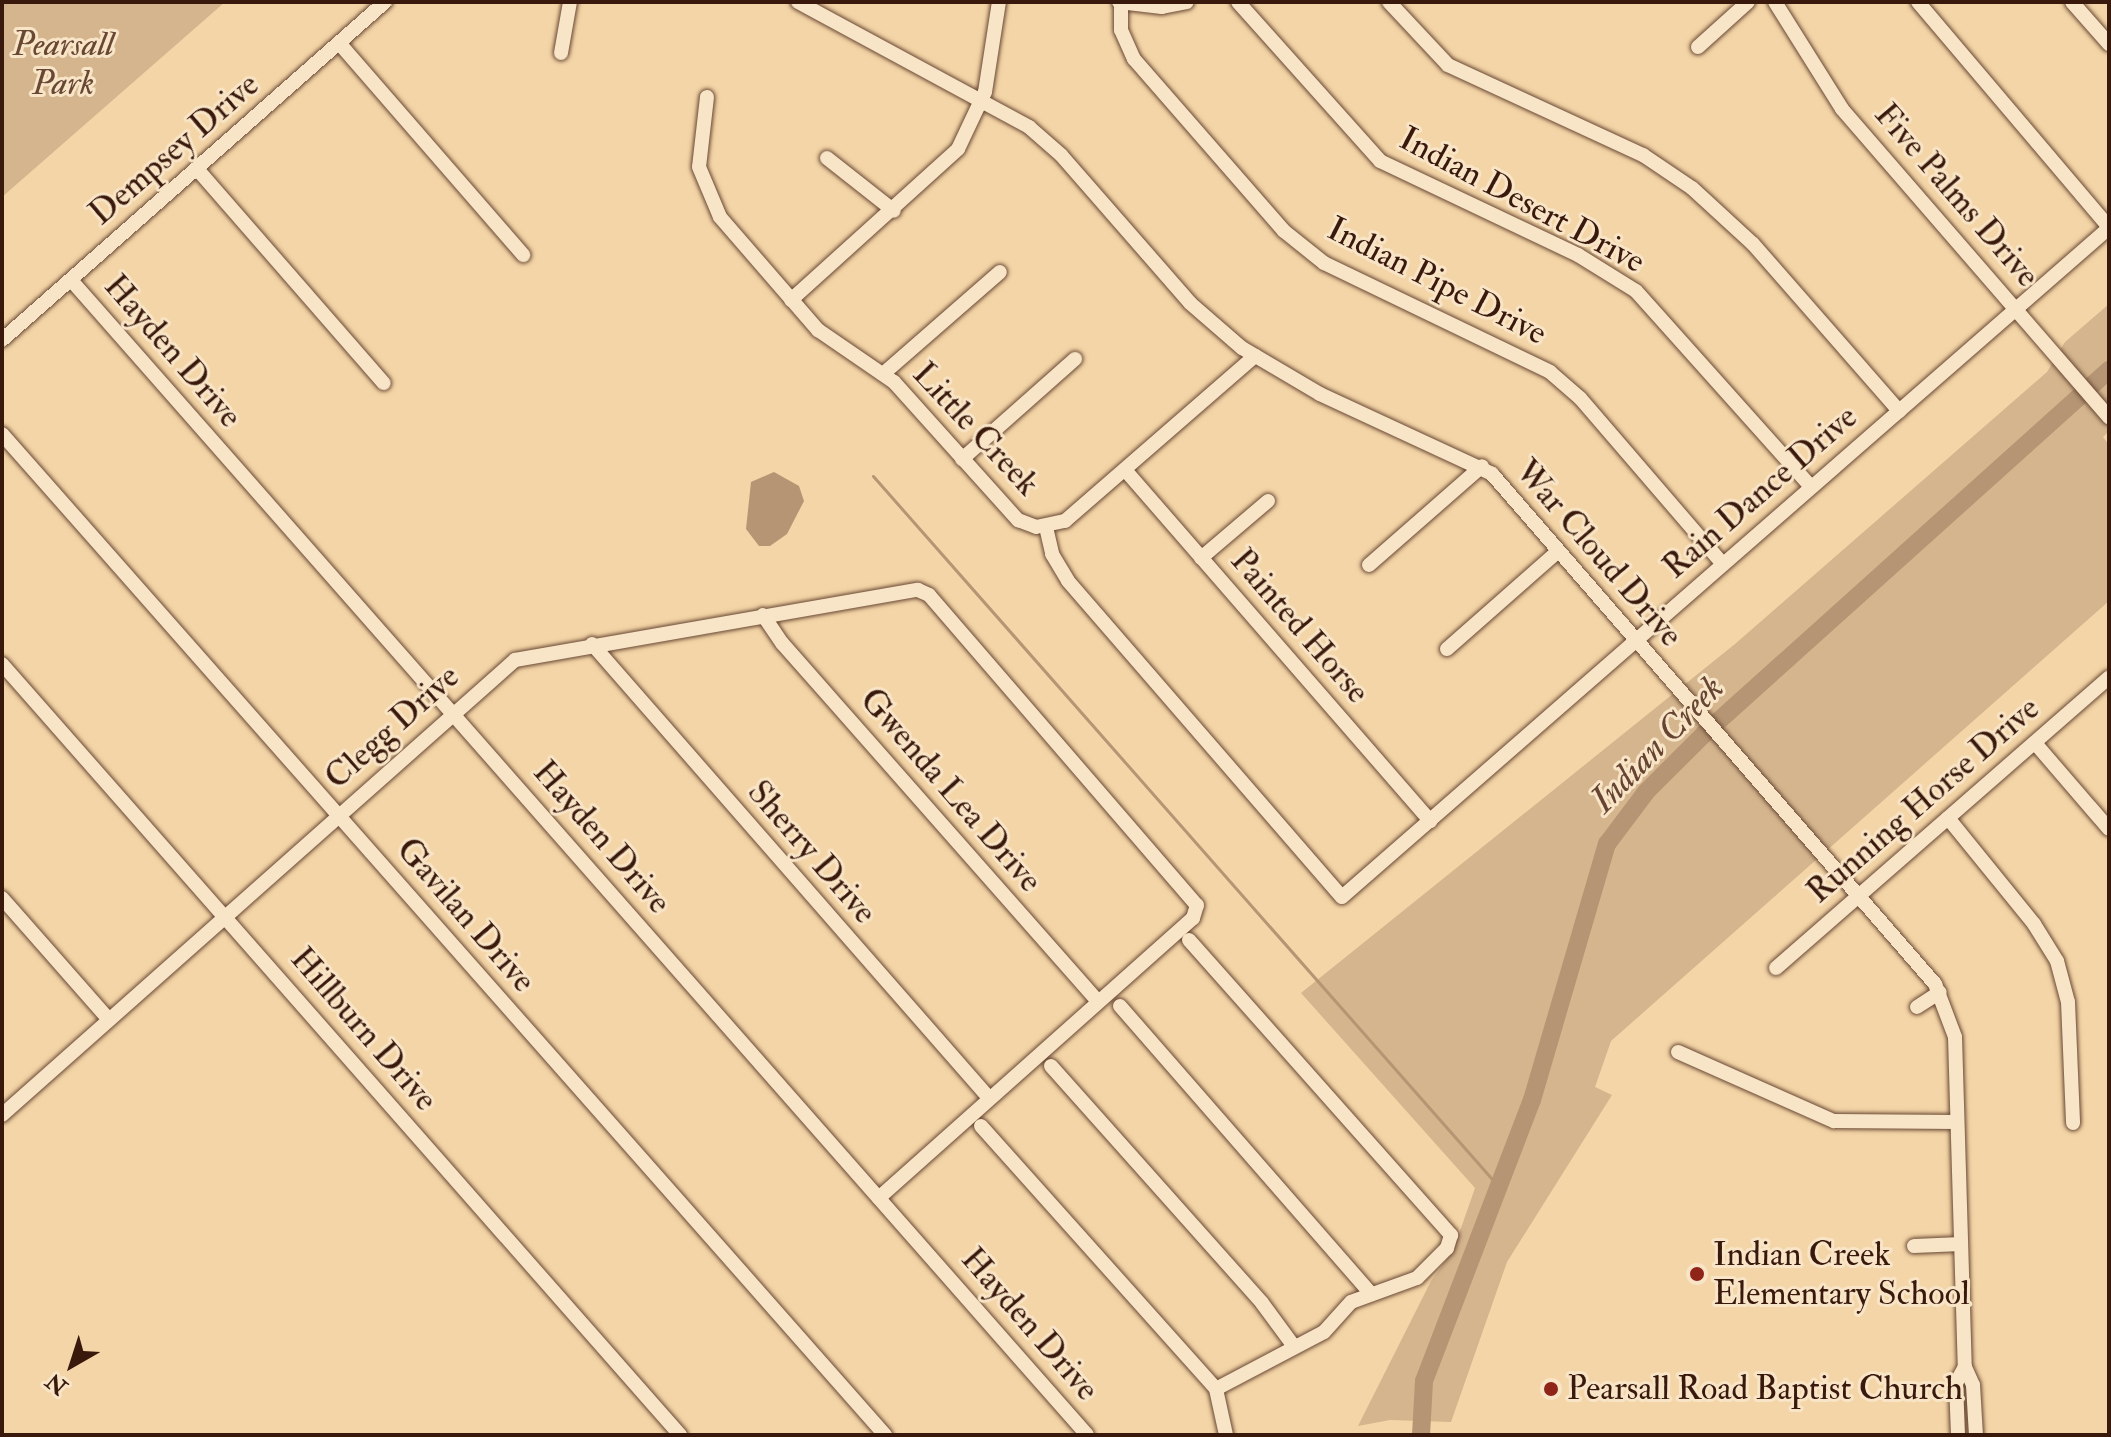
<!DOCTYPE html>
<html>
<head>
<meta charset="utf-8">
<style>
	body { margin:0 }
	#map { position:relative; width:2111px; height:1437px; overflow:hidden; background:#f4d5a7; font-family:"IM FELL Double Pica",serif }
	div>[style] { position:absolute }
	.green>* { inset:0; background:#d4b58d }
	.water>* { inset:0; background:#b59573 }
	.stream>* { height:3px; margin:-1.5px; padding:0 1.5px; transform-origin:1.5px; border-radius:1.5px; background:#b59573 }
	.river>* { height:18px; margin:-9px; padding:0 9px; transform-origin:9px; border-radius:9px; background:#b59573 }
	.roads { filter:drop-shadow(0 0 2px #684834) drop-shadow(0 0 2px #684834) }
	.minor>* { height:14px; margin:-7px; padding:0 7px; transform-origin:7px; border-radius:7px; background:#f8e4c6 }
	.dots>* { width:22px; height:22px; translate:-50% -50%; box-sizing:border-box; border:4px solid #f8e4c6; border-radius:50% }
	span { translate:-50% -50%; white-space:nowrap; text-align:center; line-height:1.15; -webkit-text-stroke:6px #f8e4c6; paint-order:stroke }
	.park-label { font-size:34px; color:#684833; font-style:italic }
	.street-label { font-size:34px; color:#3a190d }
	.poi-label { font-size:34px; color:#3a190d }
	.left { translate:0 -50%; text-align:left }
	.water-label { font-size:36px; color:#654431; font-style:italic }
	.frame { position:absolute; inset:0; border:4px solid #3a190d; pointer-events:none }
	.north { position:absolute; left:32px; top:1325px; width:80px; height:80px; -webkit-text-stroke:6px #f8e4c6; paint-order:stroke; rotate:219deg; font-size:22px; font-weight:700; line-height:32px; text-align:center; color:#3a190d }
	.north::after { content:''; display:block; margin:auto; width:28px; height:36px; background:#3a190d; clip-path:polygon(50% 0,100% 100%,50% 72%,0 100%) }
</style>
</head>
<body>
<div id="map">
	<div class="green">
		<div style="clip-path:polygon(2px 2px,225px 2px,2px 197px)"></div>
		<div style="clip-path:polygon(2109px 304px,2109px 431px,2103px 437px,2109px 445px,2109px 601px,1611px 1041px,1595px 1087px,1612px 1095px,1507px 1262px,1451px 1422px,1390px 1420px,1358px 1426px,1431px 1281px,1453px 1251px,1475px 1188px,1301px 993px,1735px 644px,2047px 372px,2065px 342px)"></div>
	</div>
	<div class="water">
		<div style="clip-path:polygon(774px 472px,799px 486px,804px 501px,787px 534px,770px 546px,759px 546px,746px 529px,751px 482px)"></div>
	</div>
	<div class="stream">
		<div style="left:873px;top:476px;width:947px;rotate:48.64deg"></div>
	</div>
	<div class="river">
		<div style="left:1421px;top:1435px;width:54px;rotate:-86.8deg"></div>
		<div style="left:1424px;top:1381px;width:301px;rotate:-69deg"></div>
		<div style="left:1532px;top:1100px;width:267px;rotate:-73.7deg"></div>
		<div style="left:1607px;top:844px;width:65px;rotate:-53.1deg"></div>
		<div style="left:1646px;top:792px;width:82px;rotate:-45deg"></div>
		<div style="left:1704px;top:734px;width:545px;rotate:-41.95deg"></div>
	</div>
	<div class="roads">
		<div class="minor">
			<div style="left:798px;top:2px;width:263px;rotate:28.4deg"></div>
			<div style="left:1029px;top:127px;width:43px;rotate:41.2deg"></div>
			<div style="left:1061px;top:155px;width:196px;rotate:48.9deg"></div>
			<div style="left:1190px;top:303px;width:69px;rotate:40.9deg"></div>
			<div style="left:1242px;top:348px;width:91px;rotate:30.5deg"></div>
			<div style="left:1320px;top:394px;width:190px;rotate:24.9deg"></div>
			<div style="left:1492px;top:474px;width:676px;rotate:49.02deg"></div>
			<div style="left:1935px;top:984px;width:57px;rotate:69.3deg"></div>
			<div style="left:1955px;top:1037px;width:330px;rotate:88.3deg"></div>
			<div style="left:1965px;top:1367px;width:20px;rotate:66deg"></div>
			<div style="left:1973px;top:1385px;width:50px;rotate:86.6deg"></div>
			<div style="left:1119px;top:2px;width:43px;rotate:6.6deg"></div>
			<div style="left:1162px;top:7px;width:25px;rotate:-11deg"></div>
			<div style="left:1121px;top:2px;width:28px;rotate:90deg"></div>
			<div style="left:1121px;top:30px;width:32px;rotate:66deg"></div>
			<div style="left:1134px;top:59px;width:228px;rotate:48.9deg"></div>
			<div style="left:1284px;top:231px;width:51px;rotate:38.7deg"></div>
			<div style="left:1324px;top:263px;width:251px;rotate:25.7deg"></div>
			<div style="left:1550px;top:372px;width:40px;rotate:41deg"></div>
			<div style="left:1580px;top:398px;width:218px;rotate:49.3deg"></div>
			<div style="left:1238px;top:2px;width:213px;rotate:48.2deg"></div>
			<div style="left:1380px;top:161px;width:219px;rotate:25.4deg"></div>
			<div style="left:1578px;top:255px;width:68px;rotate:31.8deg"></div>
			<div style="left:1636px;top:291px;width:263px;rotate:48.2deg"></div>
			<div style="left:1389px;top:2px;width:86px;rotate:46.9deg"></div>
			<div style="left:1448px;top:65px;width:215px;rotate:24.8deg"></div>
			<div style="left:1643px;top:155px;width:59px;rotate:34deg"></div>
			<div style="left:1692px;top:188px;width:83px;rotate:42.6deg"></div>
			<div style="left:1753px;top:244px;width:222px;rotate:48.8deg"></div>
			<div style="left:1775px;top:2px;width:126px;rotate:57.9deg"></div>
			<div style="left:1842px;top:109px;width:408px;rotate:49.1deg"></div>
			<div style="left:1918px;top:2px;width:295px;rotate:49.7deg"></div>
			<div style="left:2072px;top:2px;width:56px;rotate:48.6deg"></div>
			<div style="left:339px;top:43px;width:281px;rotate:49deg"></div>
			<div style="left:1698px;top:47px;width:67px;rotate:-42deg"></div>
			<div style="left:561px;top:53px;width:52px;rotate:-80deg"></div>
			<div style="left:707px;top:97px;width:70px;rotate:96.5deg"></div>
			<div style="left:699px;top:167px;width:54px;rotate:67.2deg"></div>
			<div style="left:720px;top:217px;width:150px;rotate:49.1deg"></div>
			<div style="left:818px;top:330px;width:92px;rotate:34.4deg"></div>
			<div style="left:894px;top:382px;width:186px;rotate:48.1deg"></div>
			<div style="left:1018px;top:520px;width:19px;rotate:21deg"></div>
			<div style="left:1036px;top:527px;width:30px;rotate:-12deg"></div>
			<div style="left:1065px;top:521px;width:252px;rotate:-41deg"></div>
			<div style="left:827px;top:158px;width:85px;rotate:38.3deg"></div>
			<div style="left:197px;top:169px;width:284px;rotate:48.9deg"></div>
			<div style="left:71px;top:280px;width:1538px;rotate:48.66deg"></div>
			<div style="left:791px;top:300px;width:225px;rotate:-42.1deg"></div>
			<div style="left:958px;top:149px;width:63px;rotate:-64.7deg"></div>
			<div style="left:985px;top:92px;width:91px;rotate:-81.2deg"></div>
			<div style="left:2px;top:340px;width:511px;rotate:-41.43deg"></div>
			<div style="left:883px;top:374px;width:155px;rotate:-41.1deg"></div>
			<div style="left:2px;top:434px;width:1335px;rotate:48.58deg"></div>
			<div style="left:962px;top:459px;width:151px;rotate:-41.5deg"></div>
			<div style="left:1126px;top:471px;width:464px;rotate:49deg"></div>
			<div style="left:1046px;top:527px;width:28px;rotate:77deg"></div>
			<div style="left:1052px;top:554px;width:31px;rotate:59deg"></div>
			<div style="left:1068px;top:581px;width:418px;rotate:49.1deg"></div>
			<div style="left:1342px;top:897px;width:1018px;rotate:-41.1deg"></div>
			<div style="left:1201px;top:558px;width:88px;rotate:-40.4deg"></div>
			<div style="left:1369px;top:565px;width:150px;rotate:-41.2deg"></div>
			<div style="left:763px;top:615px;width:34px;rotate:56deg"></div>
			<div style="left:782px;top:643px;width:478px;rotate:48.6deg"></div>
			<div style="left:592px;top:644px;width:603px;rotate:48.83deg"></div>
			<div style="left:1447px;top:649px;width:148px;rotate:-41.4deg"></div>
			<div style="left:2px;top:664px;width:1027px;rotate:48.67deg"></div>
			<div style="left:2035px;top:743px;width:113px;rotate:49.3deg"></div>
			<div style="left:1948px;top:818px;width:136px;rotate:50.9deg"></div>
			<div style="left:2034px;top:924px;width:44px;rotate:58.1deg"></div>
			<div style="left:2057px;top:961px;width:42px;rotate:75deg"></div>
			<div style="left:2068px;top:1002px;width:121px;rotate:87.6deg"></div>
			<div style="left:2px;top:898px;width:162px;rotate:48.7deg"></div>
			<div style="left:1189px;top:940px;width:395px;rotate:48.4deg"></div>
			<div style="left:1451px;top:1235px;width:14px;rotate:107deg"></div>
			<div style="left:1447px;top:1248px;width:42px;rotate:135deg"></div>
			<div style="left:1417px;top:1278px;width:70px;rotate:160deg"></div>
			<div style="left:1351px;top:1302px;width:40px;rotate:132deg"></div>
			<div style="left:1324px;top:1332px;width:122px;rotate:152.2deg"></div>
			<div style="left:1776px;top:968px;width:442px;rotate:-41.1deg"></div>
			<div style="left:1120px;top:1006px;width:382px;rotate:48.9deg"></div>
			<div style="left:1917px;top:1007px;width:27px;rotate:-33deg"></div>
			<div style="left:1678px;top:1052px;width:171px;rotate:23.9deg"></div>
			<div style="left:1834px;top:1121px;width:123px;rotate:0.5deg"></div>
			<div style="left:1051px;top:1066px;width:317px;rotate:48.3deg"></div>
			<div style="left:1262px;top:1303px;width:52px;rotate:53.6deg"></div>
			<div style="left:2px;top:1115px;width:686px;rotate:-41.57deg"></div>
			<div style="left:515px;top:660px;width:409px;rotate:-9.9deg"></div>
			<div style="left:918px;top:590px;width:12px;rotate:24deg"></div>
			<div style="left:929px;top:595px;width:410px;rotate:49.2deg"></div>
			<div style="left:1197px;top:905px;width:14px;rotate:107deg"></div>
			<div style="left:1193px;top:918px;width:421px;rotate:138.3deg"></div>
			<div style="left:981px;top:1126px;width:353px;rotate:48.2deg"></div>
			<div style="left:1216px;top:1389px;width:47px;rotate:77.7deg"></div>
			<div style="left:1914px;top:1246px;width:47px;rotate:-2.4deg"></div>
			<div style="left:1958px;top:1435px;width:52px;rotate:-92.2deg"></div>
			<div style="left:1956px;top:1383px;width:18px;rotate:-61deg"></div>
		</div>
	</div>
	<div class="dots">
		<div style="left:1697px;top:1274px;background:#8f2418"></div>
		<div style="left:1551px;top:1389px;background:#8f2418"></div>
	</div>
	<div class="park-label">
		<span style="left:63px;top:64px">Pearsall<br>Park</span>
	</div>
	<div class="street-label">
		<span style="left:174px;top:149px;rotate:-41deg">Dempsey Drive</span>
		<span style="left:1957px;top:195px;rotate:49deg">Five Palms Drive</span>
		<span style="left:1522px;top:200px;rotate:28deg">Indian Desert Drive</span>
		<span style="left:1437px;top:281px;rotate:27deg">Indian Pipe Drive</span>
		<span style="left:173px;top:351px;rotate:49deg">Hayden Drive</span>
		<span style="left:976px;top:429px;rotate:47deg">Little Creek</span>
		<span style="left:1760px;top:492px;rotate:-41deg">Rain Dance Drive</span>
		<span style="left:1599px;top:553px;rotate:49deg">War Cloud Drive</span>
		<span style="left:1300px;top:626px;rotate:49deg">Painted Horse</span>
		<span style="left:392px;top:727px;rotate:-42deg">Clegg Drive</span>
		<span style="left:951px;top:790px;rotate:49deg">Gwenda Lea Drive</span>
		<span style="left:1923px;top:800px;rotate:-41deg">Running Horse Drive</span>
		<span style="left:602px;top:837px;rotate:49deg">Hayden Drive</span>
		<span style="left:812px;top:852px;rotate:49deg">Sherry Drive</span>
		<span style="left:466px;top:915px;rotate:49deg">Gavilan Drive</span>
		<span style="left:364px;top:1029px;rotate:49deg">Hillburn Drive</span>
		<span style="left:1030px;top:1324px;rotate:49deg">Hayden Drive</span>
	</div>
	<div class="poi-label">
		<span class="left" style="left:1713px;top:1274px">Indian Creek<br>Elementary School</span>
		<span class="left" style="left:1567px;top:1389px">Pearsall Road Baptist Church</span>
	</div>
	<div class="water-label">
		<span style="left:1657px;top:744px;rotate:-46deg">Indian Creek</span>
	</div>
	<div class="frame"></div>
	<div class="north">N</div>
</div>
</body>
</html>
